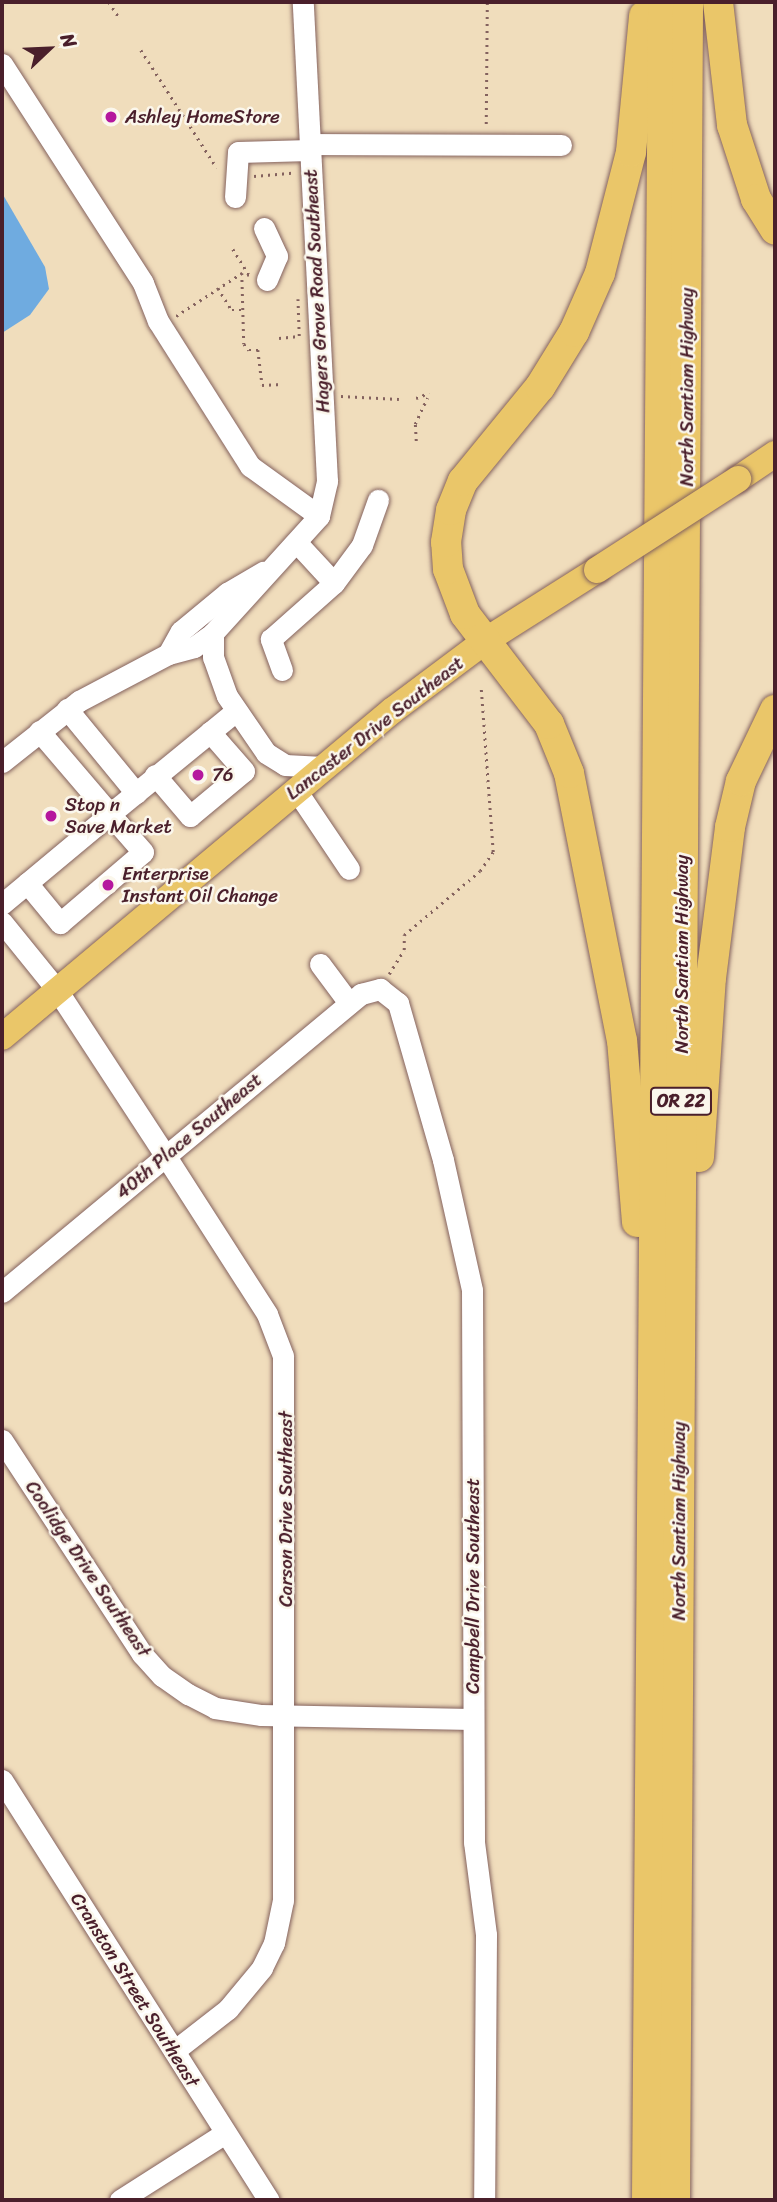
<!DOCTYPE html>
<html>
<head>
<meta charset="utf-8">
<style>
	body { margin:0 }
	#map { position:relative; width:777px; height:2202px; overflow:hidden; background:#f0ddbc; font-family:Sriracha,sans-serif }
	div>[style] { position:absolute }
	.water>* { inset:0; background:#6fabe0 }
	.path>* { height:2.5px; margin-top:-1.25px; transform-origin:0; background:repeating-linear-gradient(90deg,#84625e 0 2px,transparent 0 7px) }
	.roads { filter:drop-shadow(0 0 2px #84625e) drop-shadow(0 0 2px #84625e) }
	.minor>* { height:21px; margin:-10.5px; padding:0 10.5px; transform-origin:10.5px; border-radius:10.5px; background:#fff }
	.major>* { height:26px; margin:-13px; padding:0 13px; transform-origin:13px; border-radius:13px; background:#eac669 }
	.highway>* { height:30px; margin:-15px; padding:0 15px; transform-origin:15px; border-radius:15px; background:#eac669 }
	.bridges { filter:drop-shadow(0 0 2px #84625e) drop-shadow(0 0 2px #84625e) }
	.major-bridge>* { height:26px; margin:-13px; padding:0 13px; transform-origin:13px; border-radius:13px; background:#eac669 }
	.dots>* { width:19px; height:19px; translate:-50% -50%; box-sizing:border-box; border:4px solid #fbf7ec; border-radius:50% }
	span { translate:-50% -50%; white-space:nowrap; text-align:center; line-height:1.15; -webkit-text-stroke:5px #fbf7ec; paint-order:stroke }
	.shield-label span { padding:2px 5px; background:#fbf7ec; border:2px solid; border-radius:5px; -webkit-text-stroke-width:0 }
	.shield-label { font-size:18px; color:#4a1f2b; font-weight:700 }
	.poi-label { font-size:19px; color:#4a1f2b }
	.left { translate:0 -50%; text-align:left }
	.street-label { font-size:19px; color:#4a1f2b }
	.frame { position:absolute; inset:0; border:4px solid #4a1f2b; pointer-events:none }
	.north { position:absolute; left:14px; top:14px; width:70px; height:70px; -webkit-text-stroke:5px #fbf7ec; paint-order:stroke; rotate:67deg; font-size:19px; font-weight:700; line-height:28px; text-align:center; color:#4a1f2b }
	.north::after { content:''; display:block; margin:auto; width:24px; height:32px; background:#4a1f2b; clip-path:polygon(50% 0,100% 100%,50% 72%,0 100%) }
</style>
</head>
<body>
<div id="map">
	<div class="water">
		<div style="clip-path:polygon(2px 193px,45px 267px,49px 289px,30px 315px,2px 333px)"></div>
	</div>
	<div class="path">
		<div style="left:109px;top:2px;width:20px;rotate:57deg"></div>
		<div style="left:141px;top:50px;width:140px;rotate:57.2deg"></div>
		<div style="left:486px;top:124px;width:122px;rotate:-89.5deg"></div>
		<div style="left:254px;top:176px;width:38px;rotate:-5deg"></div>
		<div style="left:233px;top:249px;width:31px;rotate:58deg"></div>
		<div style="left:249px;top:275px;width:7px;rotate:180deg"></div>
		<div style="left:218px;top:288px;width:26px;rotate:58deg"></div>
		<div style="left:232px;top:310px;width:11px"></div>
		<div style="left:176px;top:316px;width:79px;rotate:-33.1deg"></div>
		<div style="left:242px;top:273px;width:71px;rotate:88.4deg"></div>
		<div style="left:244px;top:344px;width:8px;rotate:50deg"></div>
		<div style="left:249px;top:350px;width:9px"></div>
		<div style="left:258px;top:350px;width:35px;rotate:83deg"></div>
		<div style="left:262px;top:385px;width:20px;rotate:-3deg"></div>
		<div style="left:279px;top:338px;width:20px;rotate:-6deg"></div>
		<div style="left:299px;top:336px;width:37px;rotate:-92deg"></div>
		<div style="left:341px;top:396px;width:58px;rotate:3deg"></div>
		<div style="left:416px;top:398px;width:14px;rotate:-21deg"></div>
		<div style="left:416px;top:441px;width:17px;rotate:-93deg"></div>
		<div style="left:415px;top:424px;width:29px;rotate:-65deg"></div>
		<div style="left:389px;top:974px;width:28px;rotate:-58deg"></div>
		<div style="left:404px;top:950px;width:15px;rotate:-90deg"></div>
		<div style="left:404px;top:935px;width:99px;rotate:-40.1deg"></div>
		<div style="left:480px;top:871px;width:23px;rotate:-56deg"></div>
		<div style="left:493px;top:852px;width:163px;rotate:-94.2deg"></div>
	</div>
	<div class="roads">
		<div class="minor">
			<div style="left:2px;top:64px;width:260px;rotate:57.2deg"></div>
			<div style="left:143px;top:283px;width:41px;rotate:68.5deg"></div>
			<div style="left:158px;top:321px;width:172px;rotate:57.6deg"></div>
			<div style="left:250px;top:466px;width:85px;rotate:35.9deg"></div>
			<div style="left:309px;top:144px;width:252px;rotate:0.2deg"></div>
			<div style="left:235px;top:197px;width:45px;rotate:-86.2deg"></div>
			<div style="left:238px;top:152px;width:72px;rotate:-1.6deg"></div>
			<div style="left:264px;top:228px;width:31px;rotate:65deg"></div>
			<div style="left:277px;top:256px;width:26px;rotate:113deg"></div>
			<div style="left:298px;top:544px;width:53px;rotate:47.3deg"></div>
			<div style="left:213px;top:633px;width:24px;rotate:90deg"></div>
			<div style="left:213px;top:657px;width:41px;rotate:70.3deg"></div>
			<div style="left:227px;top:696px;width:69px;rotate:55.6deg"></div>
			<div style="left:266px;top:753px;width:22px;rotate:32deg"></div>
			<div style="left:285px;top:765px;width:38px;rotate:3deg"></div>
			<div style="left:168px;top:654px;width:26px;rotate:-61deg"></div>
			<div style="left:181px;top:631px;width:60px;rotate:-39.6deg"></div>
			<div style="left:227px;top:593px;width:42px;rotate:-30.3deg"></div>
			<div style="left:282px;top:670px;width:33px;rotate:-110deg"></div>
			<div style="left:271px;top:639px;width:84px;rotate:-41.6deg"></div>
			<div style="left:334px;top:583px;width:47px;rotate:-53.6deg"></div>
			<div style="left:362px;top:545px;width:48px;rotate:-70.4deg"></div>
			<div style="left:67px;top:709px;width:109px;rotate:50.6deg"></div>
			<div style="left:2px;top:762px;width:98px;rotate:-38.4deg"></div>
			<div style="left:79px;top:701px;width:101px;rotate:-27.8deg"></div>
			<div style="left:168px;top:654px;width:27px;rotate:-15deg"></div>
			<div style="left:194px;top:647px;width:24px;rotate:-36deg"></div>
			<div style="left:213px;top:633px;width:158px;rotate:-47.8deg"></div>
			<div style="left:319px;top:516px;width:36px;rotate:-77deg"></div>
			<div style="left:327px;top:481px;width:480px;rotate:-92.9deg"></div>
			<div style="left:155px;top:775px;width:54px;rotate:49.5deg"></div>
			<div style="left:190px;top:816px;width:70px;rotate:-39.8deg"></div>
			<div style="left:244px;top:771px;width:52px;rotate:-131.1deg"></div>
			<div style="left:296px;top:790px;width:95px;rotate:56.1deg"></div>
			<div style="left:27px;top:883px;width:52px;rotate:50.5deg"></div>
			<div style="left:60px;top:923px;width:109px;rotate:-40.5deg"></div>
			<div style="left:143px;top:852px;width:50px;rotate:-131deg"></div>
			<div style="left:110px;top:814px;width:163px;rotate:-39.3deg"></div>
			<div style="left:2px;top:904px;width:141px;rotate:-39.8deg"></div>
			<div style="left:110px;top:814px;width:109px;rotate:-130.5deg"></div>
			<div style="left:2px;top:922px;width:87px;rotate:51deg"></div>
			<div style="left:57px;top:990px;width:197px;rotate:56.8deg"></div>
			<div style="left:165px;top:1155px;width:189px;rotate:57.3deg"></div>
			<div style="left:267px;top:1314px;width:45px;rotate:69.1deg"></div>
			<div style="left:283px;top:1356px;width:544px;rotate:90deg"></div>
			<div style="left:283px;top:1900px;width:44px;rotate:101.8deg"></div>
			<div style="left:274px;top:1943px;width:28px;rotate:116deg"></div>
			<div style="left:262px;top:1968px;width:53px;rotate:129.7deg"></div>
			<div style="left:228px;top:2009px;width:68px;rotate:142.1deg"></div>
			<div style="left:320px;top:964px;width:49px;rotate:53.4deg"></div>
			<div style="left:2px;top:1292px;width:467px;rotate:-39.7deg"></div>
			<div style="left:361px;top:994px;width:20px;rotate:-15deg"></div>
			<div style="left:380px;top:989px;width:23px;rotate:38deg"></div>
			<div style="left:398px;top:1003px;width:163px;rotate:74deg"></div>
			<div style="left:443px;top:1160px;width:133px;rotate:77.4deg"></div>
			<div style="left:472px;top:1290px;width:552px;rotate:89.79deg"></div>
			<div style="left:474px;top:1842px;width:94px;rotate:82.6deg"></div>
			<div style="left:486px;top:1935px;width:265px;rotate:90.4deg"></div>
			<div style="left:2px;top:1440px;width:256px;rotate:56.8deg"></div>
			<div style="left:142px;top:1654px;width:30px;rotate:48deg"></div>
			<div style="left:162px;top:1676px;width:32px;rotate:35deg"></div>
			<div style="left:188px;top:1694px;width:30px;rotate:27deg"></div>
			<div style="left:215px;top:1708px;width:47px;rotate:8.7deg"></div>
			<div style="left:261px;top:1715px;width:211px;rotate:1.1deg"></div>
			<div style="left:2px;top:1780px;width:498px;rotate:57.6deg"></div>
			<div style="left:120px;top:2200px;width:125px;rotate:-32.5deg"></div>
		</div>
		<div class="major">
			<div style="left:738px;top:479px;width:45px;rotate:-34deg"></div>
			<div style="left:2px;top:1037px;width:510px;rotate:-39.91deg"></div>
			<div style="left:393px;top:710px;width:119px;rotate:-36.8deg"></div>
			<div style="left:488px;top:639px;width:129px;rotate:-32.3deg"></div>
		</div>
		<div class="highway">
			<div style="left:718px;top:2px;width:124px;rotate:83.5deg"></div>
			<div style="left:732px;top:125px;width:78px;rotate:72deg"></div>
			<div style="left:756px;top:199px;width:36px;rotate:58deg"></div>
			<div style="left:699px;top:1157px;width:179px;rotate:-86.2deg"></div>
			<div style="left:711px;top:978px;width:152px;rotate:-82.8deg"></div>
			<div style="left:730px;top:827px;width:47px;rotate:-76.6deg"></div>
			<div style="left:741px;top:781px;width:79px;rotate:-64.4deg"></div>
			<div style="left:637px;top:1222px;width:182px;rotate:-94.7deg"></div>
			<div style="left:622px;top:1041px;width:273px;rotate:-101.2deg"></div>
			<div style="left:569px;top:773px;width:53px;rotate:-112.2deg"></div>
			<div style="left:549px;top:724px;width:138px;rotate:-127.4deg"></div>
			<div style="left:465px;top:614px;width:48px;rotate:-110.7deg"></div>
			<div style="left:448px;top:569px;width:27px;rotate:-94deg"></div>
			<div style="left:446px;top:542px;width:32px;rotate:-81deg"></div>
			<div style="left:451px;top:510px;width:31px;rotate:-68deg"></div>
			<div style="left:463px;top:481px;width:122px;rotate:-50.7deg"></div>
			<div style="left:540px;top:387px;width:65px;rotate:-58.3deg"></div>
			<div style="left:574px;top:332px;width:64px;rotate:-66.2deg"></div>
			<div style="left:600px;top:273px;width:125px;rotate:-75.6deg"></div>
			<div style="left:631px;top:152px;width:137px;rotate:-84.5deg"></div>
			<div style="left:647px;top:2200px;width:2198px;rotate:-89.58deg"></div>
			<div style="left:675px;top:2200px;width:2198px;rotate:-89.66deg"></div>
		</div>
	</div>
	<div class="bridges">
		<div class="major-bridge">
			<div style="left:597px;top:570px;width:168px;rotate:-32.8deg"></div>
		</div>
	</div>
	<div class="dots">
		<div style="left:111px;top:117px;background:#b5179e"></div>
		<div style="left:198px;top:775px;background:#b5179e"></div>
		<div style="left:51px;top:816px;background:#b5179e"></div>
		<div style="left:108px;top:885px;background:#b5179e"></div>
	</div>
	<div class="shield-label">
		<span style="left:681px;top:1101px">OR 22</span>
	</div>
	<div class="poi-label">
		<span class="left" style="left:125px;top:117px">Ashley HomeStore</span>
		<span class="left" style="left:212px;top:775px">76</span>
		<span class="left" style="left:65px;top:816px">Stop n<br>Save Market</span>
		<span class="left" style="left:122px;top:885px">Enterprise<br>Instant Oil Change</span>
	</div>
	<div class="street-label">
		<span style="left:317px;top:291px;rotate:-93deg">Hagers Grove Road Southeast</span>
		<span style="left:687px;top:387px;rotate:-90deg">North Santiam Highway</span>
		<span style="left:375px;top:728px;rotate:-38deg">Lancaster Drive Southeast</span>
		<span style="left:682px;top:954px;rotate:-90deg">North Santiam Highway</span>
		<span style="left:189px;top:1136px;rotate:-40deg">40th Place Southeast</span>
		<span style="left:286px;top:1509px;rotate:-90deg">Carson Drive Southeast</span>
		<span style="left:679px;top:1521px;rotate:-90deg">North Santiam Highway</span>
		<span style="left:88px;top:1569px;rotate:56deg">Coolidge Drive Southeast</span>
		<span style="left:473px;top:1586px;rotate:-90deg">Campbell Drive Southeast</span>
		<span style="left:135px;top:1990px;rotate:58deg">Cranston Street Southeast</span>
	</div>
	<div class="frame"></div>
	<div class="north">N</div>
</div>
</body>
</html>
